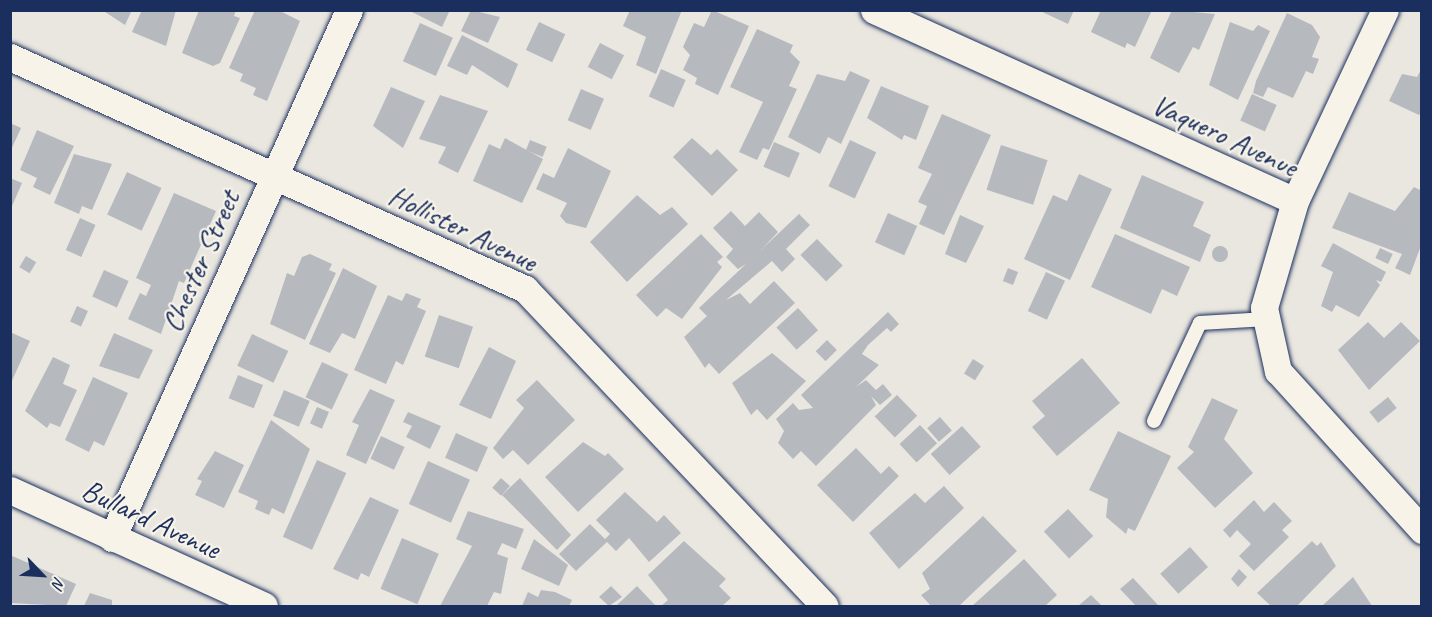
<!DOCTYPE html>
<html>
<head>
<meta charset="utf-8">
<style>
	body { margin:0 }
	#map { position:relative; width:1432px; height:617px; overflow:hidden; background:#eae7e0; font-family:Caveat,sans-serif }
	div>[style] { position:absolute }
	.building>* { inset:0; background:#b6babf; transform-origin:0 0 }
	.round { border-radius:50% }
	.roads { filter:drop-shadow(0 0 2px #1b2f5e) drop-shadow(0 0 2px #1b2f5e) }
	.service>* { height:14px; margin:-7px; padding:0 7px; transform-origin:7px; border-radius:7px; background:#f7f3e8 }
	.minor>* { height:27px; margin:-13.5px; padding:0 13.5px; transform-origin:13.5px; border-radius:13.5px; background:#f7f3e8 }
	span { translate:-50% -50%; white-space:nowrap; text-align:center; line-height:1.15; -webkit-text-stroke:4.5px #f7f3e8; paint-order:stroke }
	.street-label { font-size:30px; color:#1b2f5e }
	.frame { position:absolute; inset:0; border:12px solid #1b2f5e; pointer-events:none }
	.north { position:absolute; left:12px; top:545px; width:60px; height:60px; -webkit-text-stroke:4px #f7f3e8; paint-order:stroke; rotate:115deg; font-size:16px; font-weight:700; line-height:24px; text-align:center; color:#1b2f5e }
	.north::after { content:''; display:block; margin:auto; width:21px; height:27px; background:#1b2f5e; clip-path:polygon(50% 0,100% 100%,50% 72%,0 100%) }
</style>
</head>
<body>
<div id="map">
	<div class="building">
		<div style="clip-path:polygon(102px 10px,132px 10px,125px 25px)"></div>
		<div style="clip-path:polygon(142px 10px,176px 10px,166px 46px,132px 32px)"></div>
		<div style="clip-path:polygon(199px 10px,236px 10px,234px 16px,240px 18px,220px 63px,213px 66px,182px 53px)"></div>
		<div style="clip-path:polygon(255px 10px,278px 10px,300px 21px,267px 101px,253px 95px,256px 88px,240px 81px,243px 74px,229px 68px)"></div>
		<div style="clip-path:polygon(408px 10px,450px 10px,442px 27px)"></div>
		<div style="clip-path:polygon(471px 10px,500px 17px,488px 43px,461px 31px)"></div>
		<div style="clip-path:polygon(630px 10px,682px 10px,656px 74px,636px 65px,646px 37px,623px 26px)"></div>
		<div style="clip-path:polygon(712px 10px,749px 26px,718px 95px,695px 84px,697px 78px,683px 70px,690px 55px,683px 47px,694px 23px,704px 27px)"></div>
		<div style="clip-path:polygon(1038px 10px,1074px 10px,1068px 24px)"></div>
		<div style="clip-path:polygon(1101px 10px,1152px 10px,1135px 47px,1127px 43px,1125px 48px,1091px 32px)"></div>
		<div style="clip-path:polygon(1172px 10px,1215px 14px,1199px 50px,1193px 47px,1179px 73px,1150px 58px)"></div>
		<div style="clip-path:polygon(1287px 13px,1312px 25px,1320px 37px,1312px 57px,1319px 59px,1313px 74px,1306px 71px,1293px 98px,1268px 87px,1263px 97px,1253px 93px,1256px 81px)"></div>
		<div style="left:539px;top:22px;width:29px;height:31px;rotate:25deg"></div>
		<div style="clip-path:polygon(1230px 22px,1253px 31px,1258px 25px,1270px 31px,1238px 100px,1209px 85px)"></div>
		<div style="left:420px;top:23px;width:36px;height:42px;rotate:24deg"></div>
		<div style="clip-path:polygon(757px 29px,793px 45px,790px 52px,800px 62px,789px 86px,797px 89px,769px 150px,763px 148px,757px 160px,739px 152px,763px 102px,730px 87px)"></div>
		<div style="clip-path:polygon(462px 35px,518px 64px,508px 88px,472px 65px,467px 75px,447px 66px)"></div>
		<div style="left:600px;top:43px;width:27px;height:27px;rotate:27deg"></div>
		<div style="clip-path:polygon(1422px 68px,1422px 110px,1419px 115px,1389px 101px,1402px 74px,1417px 77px)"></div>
		<div style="left:661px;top:69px;width:27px;height:30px;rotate:24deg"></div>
		<div style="clip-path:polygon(850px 71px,870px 80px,841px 144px,828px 137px,820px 154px,788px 137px,817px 74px,845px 81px)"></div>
		<div style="clip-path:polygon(881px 86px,929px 106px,916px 140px,904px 135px,902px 140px,867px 118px)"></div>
		<div style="clip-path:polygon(391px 87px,425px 101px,403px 148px,373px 126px)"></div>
		<div style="left:581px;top:89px;width:25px;height:34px;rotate:23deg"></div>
		<div style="left:1252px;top:94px;width:27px;height:29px;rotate:24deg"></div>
		<div style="clip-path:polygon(440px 95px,488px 111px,458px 173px,438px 163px,446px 147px,419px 139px)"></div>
		<div style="clip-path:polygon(942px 114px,991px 135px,944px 235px,919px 224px,927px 206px,918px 202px,932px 174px,918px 168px)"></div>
		<div style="clip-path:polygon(10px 123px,21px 128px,10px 152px)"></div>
		<div style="clip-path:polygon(37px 130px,74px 146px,50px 195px,33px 187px,37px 178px,20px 170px)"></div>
		<div style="clip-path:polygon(505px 138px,543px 159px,522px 203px,473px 181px,489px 144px,500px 149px)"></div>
		<div style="clip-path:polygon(692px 138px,711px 155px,717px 149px,738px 170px,712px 196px,673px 157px)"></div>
		<div style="left:530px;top:140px;width:18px;height:11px;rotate:22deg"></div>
		<div style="left:850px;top:140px;width:29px;height:51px;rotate:25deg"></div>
		<div style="left:774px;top:142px;width:28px;height:27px;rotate:23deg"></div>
		<div style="left:1001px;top:145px;width:49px;height:47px;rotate:18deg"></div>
		<div style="clip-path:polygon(568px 148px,611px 171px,586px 228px,566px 223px,560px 216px,567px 203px,536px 189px,543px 173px,554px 178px)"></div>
		<div style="clip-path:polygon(74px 154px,112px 164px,92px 210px,82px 206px,79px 214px,54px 203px)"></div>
		<div style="left:127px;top:172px;width:38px;height:47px;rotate:25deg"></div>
		<div style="clip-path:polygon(1079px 174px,1112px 189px,1070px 280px,1024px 259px,1053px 195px,1067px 201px)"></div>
		<div style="clip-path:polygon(1142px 175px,1204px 202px,1193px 226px,1211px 235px,1200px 262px,1120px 228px)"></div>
		<div style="clip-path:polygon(10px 178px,22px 183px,12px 206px,10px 205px)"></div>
		<div style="clip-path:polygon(1414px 187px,1422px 191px,1422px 243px,1410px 275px,1395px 268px,1402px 254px,1332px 228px,1349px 192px,1395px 211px)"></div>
		<div style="clip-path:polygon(174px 193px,216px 211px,184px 283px,179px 281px,161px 334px,128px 319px,140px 293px,146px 296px,151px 285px,136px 278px)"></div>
		<div style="clip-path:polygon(637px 195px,660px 215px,672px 207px,688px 224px,627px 282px,590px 242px)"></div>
		<div style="clip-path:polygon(731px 211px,745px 226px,759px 212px,778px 232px,760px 251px,799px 214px,810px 225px,786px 249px,795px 259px,782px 272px,772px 261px,726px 300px,740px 293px,750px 304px,774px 281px,795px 303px,719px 374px,709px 363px,705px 368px,684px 337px,707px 316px,699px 308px,746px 264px,738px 269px,726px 257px,733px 249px,713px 228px)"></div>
		<div style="left:888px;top:213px;width:32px;height:32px;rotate:24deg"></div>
		<div style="clip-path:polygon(960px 215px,984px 226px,966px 263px,945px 254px)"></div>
		<div style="left:80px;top:218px;width:17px;height:35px;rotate:24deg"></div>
		<div style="clip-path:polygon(701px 234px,723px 257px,717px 262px,722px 267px,682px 319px,666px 308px,657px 317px,636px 295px)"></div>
		<div style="clip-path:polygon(1115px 234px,1190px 267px,1177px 296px,1162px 289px,1151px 314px,1091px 287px)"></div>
		<div style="left:817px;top:239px;width:37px;height:23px;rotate:46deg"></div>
		<div style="clip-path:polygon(1333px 243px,1386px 272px,1381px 282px,1376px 280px,1380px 285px,1359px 317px,1336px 305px,1332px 312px,1321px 306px,1333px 272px,1321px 266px)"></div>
		<div class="round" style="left:1212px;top:246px;width:16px;height:16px"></div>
		<div style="left:1380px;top:248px;width:14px;height:11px;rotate:25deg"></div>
		<div style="clip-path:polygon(310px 254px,332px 264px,329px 270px,336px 273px,305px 340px,270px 324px,287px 273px,294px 276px,302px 257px)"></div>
		<div style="left:26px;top:256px;width:12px;height:13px;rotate:31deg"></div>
		<div style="clip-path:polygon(343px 268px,377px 286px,355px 339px,342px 333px,330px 353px,309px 344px)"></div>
		<div style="left:1008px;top:268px;width:11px;height:14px;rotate:22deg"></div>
		<div style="left:104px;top:270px;width:27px;height:29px;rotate:24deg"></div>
		<div style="left:1046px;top:272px;width:21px;height:43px;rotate:25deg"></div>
		<div style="clip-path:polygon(406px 293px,421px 299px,417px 307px,426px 311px,403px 365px,396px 361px,386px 384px,354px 370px,388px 295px,402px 301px)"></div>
		<div style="left:77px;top:306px;width:12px;height:17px;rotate:24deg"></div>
		<div style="left:798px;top:308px;width:30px;height:29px;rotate:48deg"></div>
		<div style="clip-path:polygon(888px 312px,899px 324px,891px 332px,887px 328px,868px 345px,862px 354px,879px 365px,856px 387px,866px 380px,876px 390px,883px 384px,892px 395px,880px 405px,871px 396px,876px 405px,816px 466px,801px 451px,793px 459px,778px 443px,784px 431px,776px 419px,793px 403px,799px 410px,813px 408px,801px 395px)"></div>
		<div style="left:439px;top:315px;width:36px;height:44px;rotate:19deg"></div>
		<div style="clip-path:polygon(1368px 322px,1384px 338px,1401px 322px,1420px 341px,1369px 390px,1338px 350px)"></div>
		<div style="clip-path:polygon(10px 332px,30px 341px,10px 385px)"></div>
		<div style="clip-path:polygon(114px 333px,153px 350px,139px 379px,99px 366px)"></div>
		<div style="left:252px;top:334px;width:40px;height:35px;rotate:25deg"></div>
		<div style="left:827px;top:340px;width:14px;height:16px;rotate:45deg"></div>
		<div style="clip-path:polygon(489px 347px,516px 361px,491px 419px,459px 405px)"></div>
		<div style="clip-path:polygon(772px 353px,806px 381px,767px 420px,757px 409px,751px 415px,732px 383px)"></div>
		<div style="clip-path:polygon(53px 357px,70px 365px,63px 384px,77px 390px,60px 427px,50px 423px,47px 428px,25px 411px)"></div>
		<div style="clip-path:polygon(1082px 358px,1120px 403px,1057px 456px,1032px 427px,1045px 416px,1032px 401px)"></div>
		<div style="left:973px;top:359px;width:13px;height:17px;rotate:32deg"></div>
		<div style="left:322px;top:362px;width:29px;height:39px;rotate:25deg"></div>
		<div style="left:238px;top:375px;width:27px;height:25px;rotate:22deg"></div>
		<div style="clip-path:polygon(93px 377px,128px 393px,104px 446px,94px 441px,89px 452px,65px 440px)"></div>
		<div style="clip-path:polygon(537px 380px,575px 420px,528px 465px,513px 450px,503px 459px,493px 448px,524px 408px,516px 400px)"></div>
		<div style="clip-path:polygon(370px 389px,395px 400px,366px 464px,346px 455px,359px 425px,352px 422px)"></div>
		<div style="left:284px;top:390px;width:28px;height:28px;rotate:23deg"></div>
		<div style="left:897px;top:395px;width:29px;height:31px;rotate:46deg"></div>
		<div style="left:1388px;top:397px;width:14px;height:24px;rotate:51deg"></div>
		<div style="clip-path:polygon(1212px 398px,1238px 410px,1224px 439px,1253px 473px,1215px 508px,1177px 468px,1194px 452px,1188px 447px)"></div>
		<div style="left:317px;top:407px;width:13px;height:18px;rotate:23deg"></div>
		<div style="clip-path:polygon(408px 412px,441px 426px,430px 449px,406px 437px,412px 426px,403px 422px)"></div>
		<div style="left:940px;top:417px;width:18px;height:17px;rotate:49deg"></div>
		<div style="clip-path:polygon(271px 420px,310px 449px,284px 514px,272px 508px,269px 515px,255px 509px,258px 501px,238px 492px)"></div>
		<div style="left:920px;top:425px;width:25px;height:28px;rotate:47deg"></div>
		<div style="left:962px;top:426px;width:28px;height:42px;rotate:48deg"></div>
		<div style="clip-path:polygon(1118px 431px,1171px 456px,1135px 531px,1128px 528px,1126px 534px,1106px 517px,1108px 499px,1089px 490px)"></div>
		<div style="left:456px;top:433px;width:35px;height:27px;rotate:24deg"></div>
		<div style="left:381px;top:436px;width:26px;height:25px;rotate:25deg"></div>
		<div style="clip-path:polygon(583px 442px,605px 456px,608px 453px,624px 469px,578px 512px,545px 477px)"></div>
		<div style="clip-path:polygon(856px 448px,881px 474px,889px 466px,899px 476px,853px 522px,817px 485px)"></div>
		<div style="clip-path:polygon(215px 451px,244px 465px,224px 508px,195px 495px,202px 481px,197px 479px)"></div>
		<div style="left:317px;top:460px;width:32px;height:84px;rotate:24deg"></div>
		<div style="left:428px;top:461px;width:46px;height:47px;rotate:24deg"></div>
		<div style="left:501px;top:478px;width:12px;height:13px;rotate:42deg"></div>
		<div style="clip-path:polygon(520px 478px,571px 535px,557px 550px,502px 495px)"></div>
		<div style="clip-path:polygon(944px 486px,964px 508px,899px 569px,869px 533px,915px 493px,925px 503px)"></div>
		<div style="clip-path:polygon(625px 492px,657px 522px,664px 515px,681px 533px,649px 562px,629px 538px,616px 551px,607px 542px,576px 571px,559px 554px,590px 524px,605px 539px,610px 534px,596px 520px)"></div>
		<div style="clip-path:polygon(370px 497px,399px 510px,369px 577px,361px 573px,358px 580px,333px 569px)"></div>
		<div style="clip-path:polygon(1254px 500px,1264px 512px,1274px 502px,1292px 521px,1282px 530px,1289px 537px,1254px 571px,1239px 556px,1251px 544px,1237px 530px,1230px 538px,1223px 530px)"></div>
		<div style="left:1068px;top:509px;width:37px;height:33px;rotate:47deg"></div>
		<div style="clip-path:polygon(468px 511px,524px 529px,516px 549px,502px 543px,497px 554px,508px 558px,501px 594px,494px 592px,487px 606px,440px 606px,472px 546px,456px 539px)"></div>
		<div style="clip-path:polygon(983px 516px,1017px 551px,959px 606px,931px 606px,921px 595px,930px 589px,922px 573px)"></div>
		<div style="left:402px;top:538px;width:40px;height:55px;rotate:23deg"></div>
		<div style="clip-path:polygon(534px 539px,568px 565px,559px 586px,521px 569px)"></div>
		<div style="clip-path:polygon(684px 541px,726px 579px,719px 586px,731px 598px,722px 606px,661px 606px,668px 600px,648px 575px)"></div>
		<div style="clip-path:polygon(1312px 541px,1317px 546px,1321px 542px,1336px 566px,1297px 606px,1271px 606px,1257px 593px)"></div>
		<div style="left:1190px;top:547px;width:27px;height:40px;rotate:48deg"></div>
		<div style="clip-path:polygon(10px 555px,76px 584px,66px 606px,10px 603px)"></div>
		<div style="clip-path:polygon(1024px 559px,1057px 595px,1045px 606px,972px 606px)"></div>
		<div style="clip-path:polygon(1239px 569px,1247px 577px,1238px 587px,1231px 579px)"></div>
		<div style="clip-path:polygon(1353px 577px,1372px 606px,1322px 606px)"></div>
		<div style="clip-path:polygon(1133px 578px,1158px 605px,1156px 606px,1136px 606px,1120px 589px)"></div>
		<div style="clip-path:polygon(611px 586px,622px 597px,609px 606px,599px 597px)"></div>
		<div style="clip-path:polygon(637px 586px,656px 606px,618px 606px,617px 605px)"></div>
		<div style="clip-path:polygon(541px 590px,555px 592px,572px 600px,569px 606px,522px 606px,528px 592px,538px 597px)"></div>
		<div style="clip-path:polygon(90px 593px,112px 600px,112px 606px,84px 606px)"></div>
		<div style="clip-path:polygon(1091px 595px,1102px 606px,1078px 606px)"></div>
	</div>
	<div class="roads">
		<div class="service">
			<div style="left:1154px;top:421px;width:108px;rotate:-64.9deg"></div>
			<div style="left:1200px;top:323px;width:67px;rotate:-3.4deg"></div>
		</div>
		<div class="minor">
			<div style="left:874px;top:10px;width:462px;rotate:24.4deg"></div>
			<div style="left:1295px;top:201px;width:111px;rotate:106.2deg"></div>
			<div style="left:1264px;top:308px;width:65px;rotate:77.5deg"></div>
			<div style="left:1278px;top:371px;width:215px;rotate:47.8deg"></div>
			<div style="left:10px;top:57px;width:565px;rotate:24.25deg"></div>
			<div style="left:525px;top:289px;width:436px;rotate:46.6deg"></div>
			<div style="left:1295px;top:201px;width:211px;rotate:-64.8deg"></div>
			<div style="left:10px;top:490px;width:279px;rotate:24.5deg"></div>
			<div style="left:112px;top:538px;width:579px;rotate:-65.83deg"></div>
		</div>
	</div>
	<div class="street-label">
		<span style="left:1225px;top:135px;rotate:25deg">Vaquero Avenue</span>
		<span style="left:463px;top:228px;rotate:26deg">Hollister Avenue</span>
		<span style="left:200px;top:261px;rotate:-66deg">Chester Street</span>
		<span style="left:151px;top:519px;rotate:25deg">Bullard Avenue</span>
	</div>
	<div class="frame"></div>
	<div class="north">N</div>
</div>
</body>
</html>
